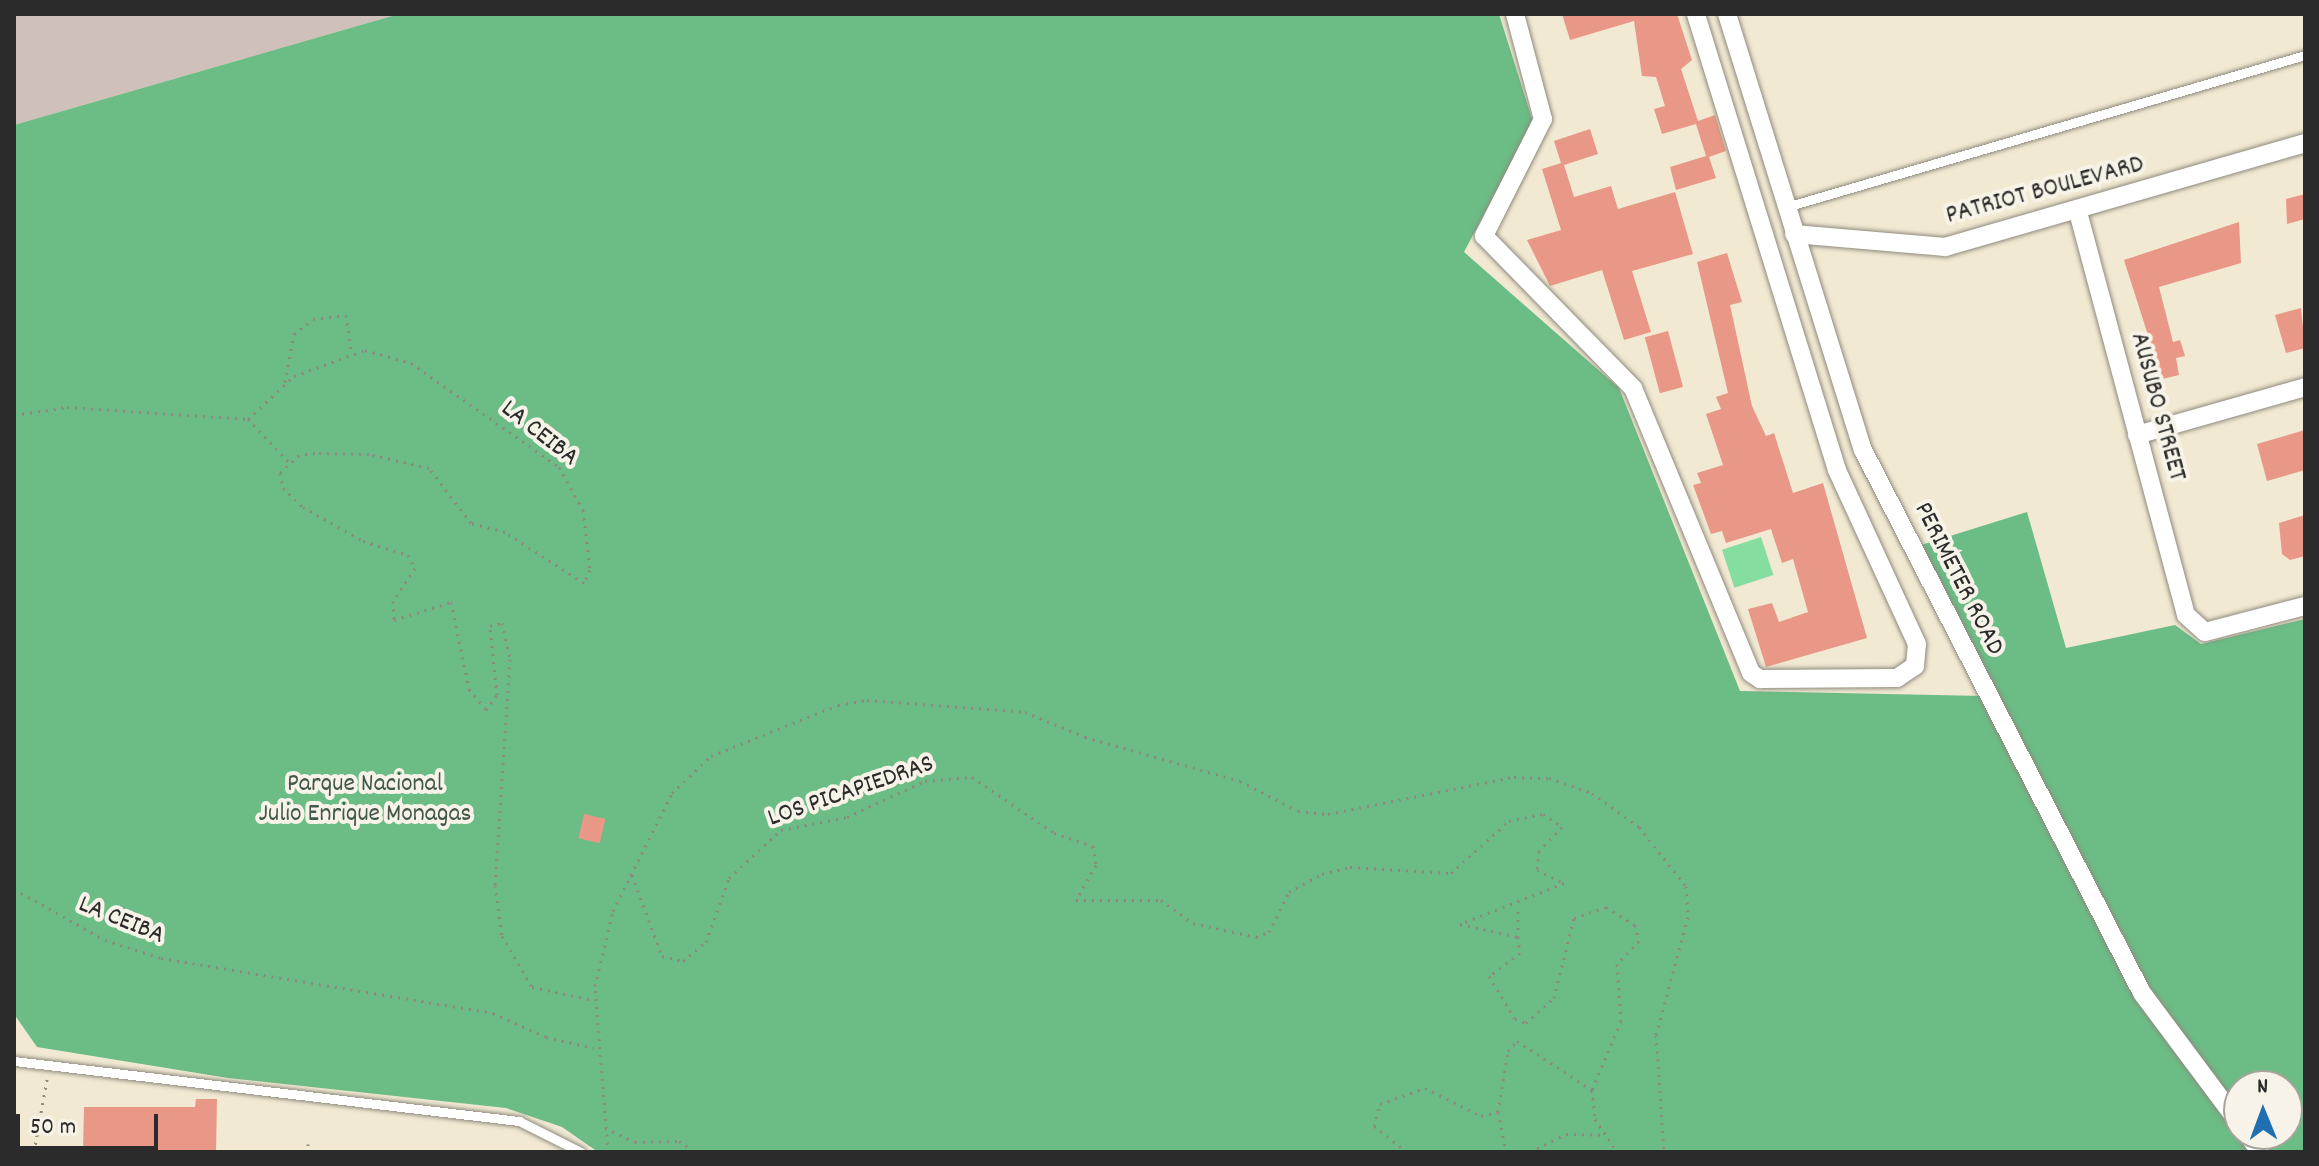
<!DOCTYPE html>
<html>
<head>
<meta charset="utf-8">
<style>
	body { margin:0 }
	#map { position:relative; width:2319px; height:1166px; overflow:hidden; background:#f1e9d2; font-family:Dekko,sans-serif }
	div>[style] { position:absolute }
	.industrial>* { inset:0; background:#cfc1ba }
	.green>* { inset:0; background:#86dda0; transform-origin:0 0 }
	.forest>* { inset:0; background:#6cbc86 }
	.building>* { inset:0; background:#e99887; transform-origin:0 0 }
	.path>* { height:3px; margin-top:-1.5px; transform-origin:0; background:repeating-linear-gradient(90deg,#8e8a7e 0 2px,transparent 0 8px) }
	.roads { filter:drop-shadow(0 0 2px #8e8a7e) drop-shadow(0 0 2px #8e8a7e) }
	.service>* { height:9px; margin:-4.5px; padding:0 4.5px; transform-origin:4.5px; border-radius:4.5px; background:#fff }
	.minor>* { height:18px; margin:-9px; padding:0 9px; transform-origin:9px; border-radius:9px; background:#fff }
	span { translate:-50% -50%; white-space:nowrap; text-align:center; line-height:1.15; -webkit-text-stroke:8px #f7f3e8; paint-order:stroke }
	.street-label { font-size:26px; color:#2b2b2b }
	.park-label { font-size:26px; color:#425848 }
	.frame { position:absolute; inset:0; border:16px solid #2b2b2b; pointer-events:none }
	.north { position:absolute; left:2223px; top:1070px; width:80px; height:80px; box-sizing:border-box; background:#f7f3e8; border:2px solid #a5a39c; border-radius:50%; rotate:359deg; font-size:22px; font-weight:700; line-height:32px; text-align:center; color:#2b2b2b }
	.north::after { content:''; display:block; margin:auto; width:28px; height:36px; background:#1f6fb2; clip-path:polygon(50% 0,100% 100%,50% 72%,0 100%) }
	.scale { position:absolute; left:16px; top:1114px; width:142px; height:36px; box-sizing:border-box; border:4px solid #2b2b2b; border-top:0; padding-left:10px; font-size:24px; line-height:28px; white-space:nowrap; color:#2b2b2b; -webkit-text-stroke:6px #f7f3e8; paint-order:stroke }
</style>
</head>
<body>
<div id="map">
	<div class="industrial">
		<div style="clip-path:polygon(14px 14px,399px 14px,14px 125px)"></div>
	</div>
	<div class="green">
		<div style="left:1761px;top:537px;width:40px;height:41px;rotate:72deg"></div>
	</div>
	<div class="forest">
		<div style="clip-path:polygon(evenodd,399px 14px,1499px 14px,1533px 122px,1464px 252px,1619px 388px,1740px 691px,1983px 696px,1918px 546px,2027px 512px,2066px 648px,2175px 625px,2201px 644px,2305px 619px,2305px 1152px,598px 1152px,562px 1127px,506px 1108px,228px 1078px,37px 1047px,14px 1014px,14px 125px,399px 14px,2239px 1086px,2287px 1086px,2287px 1134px,2239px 1134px,2239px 1086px)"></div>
	</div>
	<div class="building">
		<div style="clip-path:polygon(1562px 14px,1677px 14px,1692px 60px,1681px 69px,1698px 121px,1715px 115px,1726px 151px,1709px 157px,1716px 178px,1676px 190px,1670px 167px,1706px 156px,1696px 124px,1662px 134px,1654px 109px,1665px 106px,1656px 77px,1642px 76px,1634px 21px,1570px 40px)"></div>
		<div style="clip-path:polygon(1590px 129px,1598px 154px,1564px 165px,1574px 197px,1611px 186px,1618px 209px,1675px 192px,1693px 254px,1632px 271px,1651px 332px,1624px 340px,1602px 270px,1550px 286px,1527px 240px,1561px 230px,1542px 169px,1561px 163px,1554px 141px)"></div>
		<div style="clip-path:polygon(2305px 194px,2305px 219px,2287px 224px,2286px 199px)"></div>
		<div style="clip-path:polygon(2239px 222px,2241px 263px,2159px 287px,2173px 342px,2180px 340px,2185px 356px,2176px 358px,2179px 375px,2162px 379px,2124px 260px)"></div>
		<div style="clip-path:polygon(1727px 253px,1742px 302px,1730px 305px,1752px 406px,1766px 436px,1774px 433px,1793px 493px,1823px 483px,1867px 638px,1766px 667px,1748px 609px,1772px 603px,1779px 622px,1808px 612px,1793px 559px,1782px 563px,1771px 529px,1726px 543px,1722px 531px,1711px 534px,1693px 485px,1701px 483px,1697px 473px,1723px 465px,1706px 414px,1721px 409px,1716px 397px,1728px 393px,1697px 262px)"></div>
		<div style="clip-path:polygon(2301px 308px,2305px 348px,2286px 353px,2275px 315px)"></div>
		<div style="left:1668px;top:331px;width:58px;height:24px;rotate:75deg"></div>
		<div style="clip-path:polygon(2305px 430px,2305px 470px,2267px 481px,2257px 444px)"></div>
		<div style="clip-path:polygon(2305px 515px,2305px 556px,2290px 560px,2282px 554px,2279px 523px)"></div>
		<div style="left:584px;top:814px;width:22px;height:25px;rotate:13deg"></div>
		<div style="clip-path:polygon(196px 1099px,217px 1099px,216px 1152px,83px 1152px,84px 1107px,195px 1107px)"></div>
	</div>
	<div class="path">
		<div style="left:285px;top:382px;width:49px;rotate:-79.4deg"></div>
		<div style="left:294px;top:334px;width:24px;rotate:-38deg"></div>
		<div style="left:313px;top:319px;width:33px;rotate:-7deg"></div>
		<div style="left:346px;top:315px;width:37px;rotate:82deg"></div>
		<div style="left:14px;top:415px;width:54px;rotate:-8.6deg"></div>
		<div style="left:67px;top:407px;width:181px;rotate:3.8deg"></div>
		<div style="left:248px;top:419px;width:63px;rotate:-43.1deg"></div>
		<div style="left:294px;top:376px;width:76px;rotate:-20.1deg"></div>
		<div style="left:365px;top:350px;width:48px;rotate:15.8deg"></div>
		<div style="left:411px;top:363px;width:181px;rotate:35.1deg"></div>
		<div style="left:559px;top:467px;width:49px;rotate:60.8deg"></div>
		<div style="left:583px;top:510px;width:60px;rotate:83.3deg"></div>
		<div style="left:590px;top:570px;width:14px;rotate:115deg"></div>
		<div style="left:584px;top:583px;width:94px;rotate:-147.2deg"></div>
		<div style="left:505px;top:532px;width:35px;rotate:-165deg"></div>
		<div style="left:471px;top:523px;width:69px;rotate:-127.4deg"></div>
		<div style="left:429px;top:468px;width:62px;rotate:-166.9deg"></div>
		<div style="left:369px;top:454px;width:54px;rotate:-178.9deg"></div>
		<div style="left:315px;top:453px;width:16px;rotate:173deg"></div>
		<div style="left:299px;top:455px;width:26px;rotate:137deg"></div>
		<div style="left:280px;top:473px;width:15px;rotate:79deg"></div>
		<div style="left:283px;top:488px;width:28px;rotate:44deg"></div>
		<div style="left:303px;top:507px;width:69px;rotate:29.5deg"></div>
		<div style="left:363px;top:541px;width:47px;rotate:17.3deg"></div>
		<div style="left:408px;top:555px;width:15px;rotate:62deg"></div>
		<div style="left:415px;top:568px;width:40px;rotate:124deg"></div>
		<div style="left:393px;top:601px;width:19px;rotate:87deg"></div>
		<div style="left:394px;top:620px;width:60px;rotate:-17.5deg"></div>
		<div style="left:451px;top:602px;width:89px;rotate:78.3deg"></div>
		<div style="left:469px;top:689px;width:27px;rotate:51deg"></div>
		<div style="left:486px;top:710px;width:19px;rotate:-54deg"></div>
		<div style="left:497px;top:695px;width:69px;rotate:-95.8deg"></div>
		<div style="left:490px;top:626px;width:12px;rotate:-14deg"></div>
		<div style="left:502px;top:623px;width:37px;rotate:77deg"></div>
		<div style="left:510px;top:659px;width:226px;rotate:93.8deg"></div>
		<div style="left:495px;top:885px;width:51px;rotate:82.2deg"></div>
		<div style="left:502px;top:936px;width:59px;rotate:59.5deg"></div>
		<div style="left:532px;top:987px;width:62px;rotate:12deg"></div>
		<div style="left:248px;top:419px;width:59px;rotate:46.4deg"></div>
		<div style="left:632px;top:875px;width:86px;rotate:69.7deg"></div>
		<div style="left:662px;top:956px;width:22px;rotate:13deg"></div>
		<div style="left:683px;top:961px;width:30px;rotate:-40deg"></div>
		<div style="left:706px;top:942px;width:68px;rotate:-70.2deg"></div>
		<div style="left:729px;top:878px;width:71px;rotate:-42.7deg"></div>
		<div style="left:781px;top:830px;width:67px;rotate:-11.1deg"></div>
		<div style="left:847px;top:817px;width:86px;rotate:-24.8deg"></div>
		<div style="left:925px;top:781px;width:47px;rotate:-4.9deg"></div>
		<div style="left:972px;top:777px;width:99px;rotate:34.3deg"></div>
		<div style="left:1054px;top:833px;width:41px;rotate:18.4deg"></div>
		<div style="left:1093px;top:846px;width:19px;rotate:81deg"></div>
		<div style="left:1096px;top:865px;width:40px;rotate:119.7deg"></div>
		<div style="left:1076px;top:900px;width:85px"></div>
		<div style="left:1161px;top:900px;width:39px;rotate:36deg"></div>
		<div style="left:1193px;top:923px;width:65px;rotate:12.5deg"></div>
		<div style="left:1256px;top:937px;width:14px;rotate:-21deg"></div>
		<div style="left:1269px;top:932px;width:45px;rotate:-63.4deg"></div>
		<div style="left:1289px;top:892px;width:38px;rotate:-29deg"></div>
		<div style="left:1322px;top:874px;width:29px;rotate:-14deg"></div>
		<div style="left:1350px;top:867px;width:101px;rotate:3.4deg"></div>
		<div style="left:1451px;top:873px;width:78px;rotate:-41.9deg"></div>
		<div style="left:1509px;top:821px;width:35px;rotate:-12deg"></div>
		<div style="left:1543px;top:814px;width:23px;rotate:34deg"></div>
		<div style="left:1562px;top:827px;width:33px;rotate:134deg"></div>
		<div style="left:1539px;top:851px;width:19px;rotate:96deg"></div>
		<div style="left:1537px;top:870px;width:30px;rotate:26deg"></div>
		<div style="left:1564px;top:883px;width:112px;rotate:158.5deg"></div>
		<div style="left:1460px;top:924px;width:59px;rotate:12.6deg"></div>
		<div style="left:1518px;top:937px;width:16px;rotate:83deg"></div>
		<div style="left:1520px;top:953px;width:39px;rotate:143deg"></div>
		<div style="left:1489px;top:976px;width:50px;rotate:58.8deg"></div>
		<div style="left:1515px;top:1019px;width:12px;rotate:20deg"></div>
		<div style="left:1526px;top:1023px;width:38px;rotate:-42deg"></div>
		<div style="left:1554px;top:998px;width:82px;rotate:-76deg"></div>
		<div style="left:1574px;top:918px;width:34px;rotate:-19deg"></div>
		<div style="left:1606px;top:907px;width:34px;rotate:32deg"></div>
		<div style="left:1635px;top:925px;width:16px;rotate:76deg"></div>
		<div style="left:1639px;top:941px;width:32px;rotate:134deg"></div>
		<div style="left:1617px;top:964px;width:57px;rotate:86deg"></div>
		<div style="left:1621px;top:1021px;width:75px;rotate:112.8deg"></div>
		<div style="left:1592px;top:1090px;width:29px;rotate:84deg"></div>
		<div style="left:1595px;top:1119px;width:40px;rotate:56deg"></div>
		<div style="left:14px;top:889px;width:104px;rotate:29.3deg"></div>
		<div style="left:105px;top:940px;width:59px;rotate:17.8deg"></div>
		<div style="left:161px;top:958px;width:337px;rotate:9.4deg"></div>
		<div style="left:493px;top:1013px;width:58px;rotate:24.4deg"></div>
		<div style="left:546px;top:1037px;width:49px;rotate:12.9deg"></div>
		<div style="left:1518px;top:937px;width:31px;rotate:-90deg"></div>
		<div style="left:1498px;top:1112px;width:41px;rotate:78.7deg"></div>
		<div style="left:605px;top:1128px;width:33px;rotate:25deg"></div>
		<div style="left:635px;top:1142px;width:44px;rotate:-1.3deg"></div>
		<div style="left:679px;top:1141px;width:19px;rotate:35deg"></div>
		<div style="left:308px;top:1144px;width:8px;rotate:90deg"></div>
		<div style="left:35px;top:1147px;width:48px;rotate:1.2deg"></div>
		<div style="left:34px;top:1152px;width:74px;rotate:-79.9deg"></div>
		<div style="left:608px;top:1152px;width:167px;rotate:-94.5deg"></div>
		<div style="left:595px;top:986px;width:77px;rotate:-76.5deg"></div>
		<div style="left:613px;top:911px;width:132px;rotate:-63.4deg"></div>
		<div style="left:672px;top:793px;width:54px;rotate:-43.5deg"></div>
		<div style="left:711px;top:756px;width:137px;rotate:-21.9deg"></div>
		<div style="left:838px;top:705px;width:29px;rotate:-10deg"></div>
		<div style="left:867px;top:700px;width:158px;rotate:4.3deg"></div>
		<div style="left:1025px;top:712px;width:65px;rotate:22.6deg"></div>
		<div style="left:1085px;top:737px;width:161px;rotate:15.8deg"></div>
		<div style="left:1240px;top:781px;width:65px;rotate:27.3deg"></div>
		<div style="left:1298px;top:811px;width:30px;rotate:6deg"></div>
		<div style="left:1328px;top:814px;width:190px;rotate:-11.3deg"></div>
		<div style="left:1514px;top:777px;width:35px;rotate:2deg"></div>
		<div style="left:1549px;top:778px;width:46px;rotate:19.2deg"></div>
		<div style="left:1592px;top:793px;width:58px;rotate:35.9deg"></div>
		<div style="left:1639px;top:827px;width:75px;rotate:51.5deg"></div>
		<div style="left:1686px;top:886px;width:31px;rotate:86deg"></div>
		<div style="left:1688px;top:917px;width:122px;rotate:105.2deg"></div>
		<div style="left:1656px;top:1035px;width:117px;rotate:86.1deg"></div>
		<div style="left:1407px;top:1152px;width:42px;rotate:-141.8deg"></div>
		<div style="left:1374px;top:1126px;width:23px;rotate:-75deg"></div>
		<div style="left:1380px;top:1104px;width:48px;rotate:-19.6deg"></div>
		<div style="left:1425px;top:1088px;width:63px;rotate:26.6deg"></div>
		<div style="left:1481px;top:1116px;width:17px;rotate:-13deg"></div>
		<div style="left:1498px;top:1112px;width:62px;rotate:-80.7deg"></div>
		<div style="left:1508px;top:1051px;width:13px;rotate:-48deg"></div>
		<div style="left:1517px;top:1041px;width:90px;rotate:33.2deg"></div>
		<div style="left:1530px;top:1152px;width:40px;rotate:-26.6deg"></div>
		<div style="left:1566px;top:1134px;width:39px;rotate:1deg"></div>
	</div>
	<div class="roads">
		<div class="service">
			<div style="left:1786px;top:207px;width:541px;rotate:-16.32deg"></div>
			<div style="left:14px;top:1061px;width:509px;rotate:6.78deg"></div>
			<div style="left:519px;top:1121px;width:69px;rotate:26.6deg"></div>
		</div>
		<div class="minor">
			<div style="left:1515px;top:14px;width:109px;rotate:75.1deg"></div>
			<div style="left:1543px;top:119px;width:131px;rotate:116.8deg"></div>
			<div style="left:1484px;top:236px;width:213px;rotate:45.6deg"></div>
			<div style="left:1633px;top:388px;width:308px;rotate:67.5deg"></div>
			<div style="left:1751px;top:673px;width:11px;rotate:34deg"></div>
			<div style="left:1760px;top:679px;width:137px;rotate:-0.4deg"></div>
			<div style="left:1897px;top:678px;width:22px;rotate:-34deg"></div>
			<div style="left:1915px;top:666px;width:22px;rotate:-85deg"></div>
			<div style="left:1917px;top:644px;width:192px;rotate:-114.7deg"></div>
			<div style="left:1837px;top:470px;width:477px;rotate:-107.2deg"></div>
			<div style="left:1727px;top:14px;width:457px;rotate:72.7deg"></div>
			<div style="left:1863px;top:450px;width:610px;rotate:62.81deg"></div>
			<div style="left:2142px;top:993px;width:162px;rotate:53.3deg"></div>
			<div style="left:2078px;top:212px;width:417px;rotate:75deg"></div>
			<div style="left:2186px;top:615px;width:25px;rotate:42deg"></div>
			<div style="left:2205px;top:632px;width:103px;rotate:-14.6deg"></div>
			<div style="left:1794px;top:234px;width:152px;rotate:4.9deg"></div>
			<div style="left:1945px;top:247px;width:375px;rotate:-16.1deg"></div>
			<div style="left:2137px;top:435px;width:175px;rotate:-15.9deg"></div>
			<div style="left:2247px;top:1134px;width:22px;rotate:54deg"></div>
		</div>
	</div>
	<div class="street-label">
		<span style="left:2045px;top:191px;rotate:-15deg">PATRIOT BOULEVARD</span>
		<span style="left:2157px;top:407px;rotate:75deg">AUSUBO STREET</span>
		<span style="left:539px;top:434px;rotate:38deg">LA CEIBA</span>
		<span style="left:1958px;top:579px;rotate:63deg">PERIMETER ROAD</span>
		<span style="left:851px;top:792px;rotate:-19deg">LOS PICAPIEDRAS</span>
		<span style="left:121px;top:921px;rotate:22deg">LA CEIBA</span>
	</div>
	<div class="park-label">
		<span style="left:365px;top:800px">Parque Nacional<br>Julio Enrique Monagas</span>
	</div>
	<div class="frame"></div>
	<div class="north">N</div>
	<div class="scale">50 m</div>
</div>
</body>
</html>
